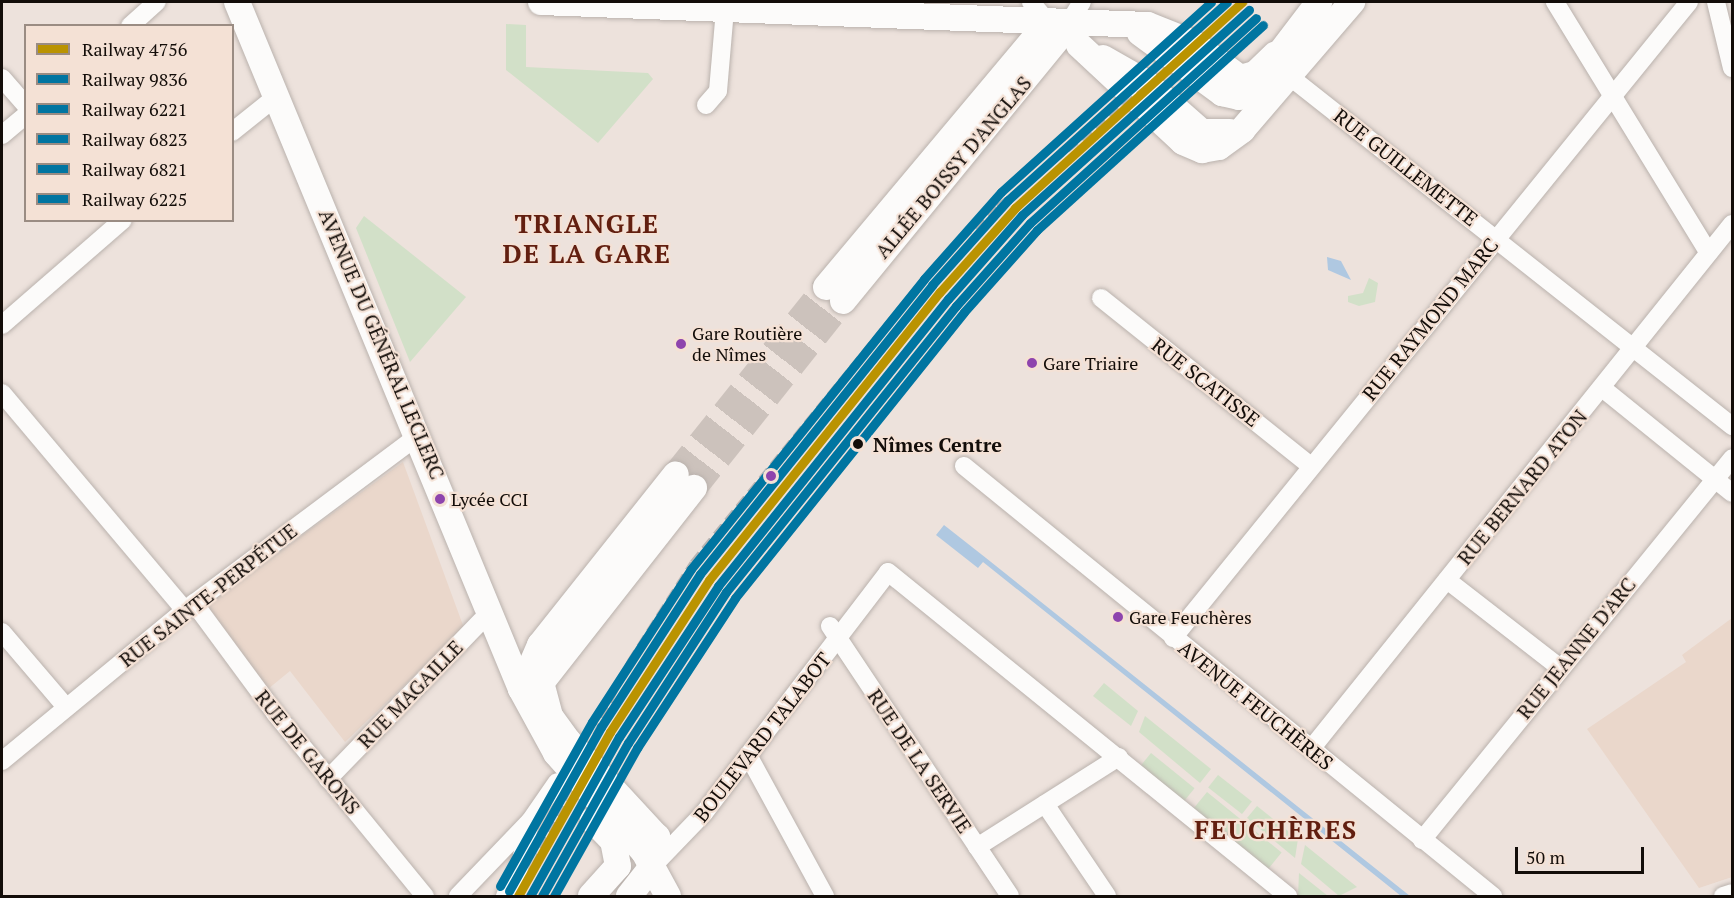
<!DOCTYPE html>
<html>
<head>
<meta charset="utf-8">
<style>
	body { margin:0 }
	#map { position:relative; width:1734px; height:898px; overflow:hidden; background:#ede2dc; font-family:"PT Serif",serif }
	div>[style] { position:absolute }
	.built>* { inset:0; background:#ead7cb }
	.green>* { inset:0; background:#d2e0c8; transform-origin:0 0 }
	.water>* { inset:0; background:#afc8e1 }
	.secondary-tunnel>* { height:26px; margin-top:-13px; transform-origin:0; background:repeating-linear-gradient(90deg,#ccc2bc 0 26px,transparent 0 39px) }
	.roads { filter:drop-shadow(0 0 2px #bab2ad) drop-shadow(0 0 2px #bab2ad) }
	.street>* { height:18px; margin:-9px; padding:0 9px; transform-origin:9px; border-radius:9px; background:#fcfbfa }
	.secondary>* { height:26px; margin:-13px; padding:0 13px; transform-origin:13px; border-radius:13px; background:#fcfbfa }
	.rail>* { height:4.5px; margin-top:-2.25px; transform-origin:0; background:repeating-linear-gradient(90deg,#b7b4b3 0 12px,transparent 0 18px) }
	.rail-1>* { height:9px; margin:-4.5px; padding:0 4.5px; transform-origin:4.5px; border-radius:4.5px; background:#ba9301 }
	.rail-2>* { height:9px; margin:-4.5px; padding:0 4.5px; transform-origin:4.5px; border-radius:4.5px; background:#0075a1 }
	.rail-3>* { height:9px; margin:-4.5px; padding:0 4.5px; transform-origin:4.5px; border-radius:4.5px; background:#0075a1 }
	.rail-4>* { height:9px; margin:-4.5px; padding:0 4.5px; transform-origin:4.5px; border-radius:4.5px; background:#0075a1 }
	.rail-5>* { height:9px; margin:-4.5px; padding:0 4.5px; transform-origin:4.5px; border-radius:4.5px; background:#0075a1 }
	.rail-6>* { height:9px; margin:-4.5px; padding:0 4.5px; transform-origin:4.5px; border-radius:4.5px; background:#0075a1 }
	.dots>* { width:16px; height:16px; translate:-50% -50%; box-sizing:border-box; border:3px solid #f4e1d5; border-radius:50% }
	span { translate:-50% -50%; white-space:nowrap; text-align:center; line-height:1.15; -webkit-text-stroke:4.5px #f4e1d5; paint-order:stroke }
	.bus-label { font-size:18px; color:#130d09 }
	.left { translate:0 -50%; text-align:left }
	.street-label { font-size:20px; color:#130d09 }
	.stop-label { font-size:20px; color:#130d09; font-weight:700 }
	.district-label { font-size:26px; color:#621f10; font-weight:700; letter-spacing:1.5px }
	.frame { position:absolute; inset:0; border:3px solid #130d09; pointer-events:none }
	.legend { position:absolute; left:24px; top:24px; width:210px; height:198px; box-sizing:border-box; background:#f4e1d5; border:2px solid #9a8c83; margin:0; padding:8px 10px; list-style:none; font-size:18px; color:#130d09 }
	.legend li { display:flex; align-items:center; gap:12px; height:30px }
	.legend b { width:30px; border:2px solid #9a8c83 }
	.scale { position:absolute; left:1515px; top:847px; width:129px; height:27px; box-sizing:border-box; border:3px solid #130d09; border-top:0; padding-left:8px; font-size:18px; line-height:21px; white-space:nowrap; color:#130d09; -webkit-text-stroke:4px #f4e1d5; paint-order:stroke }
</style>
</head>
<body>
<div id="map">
	<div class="built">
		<div style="clip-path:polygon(403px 462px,464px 628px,345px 742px,290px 671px,268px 689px,205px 606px)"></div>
		<div style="clip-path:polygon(1732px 618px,1732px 877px,1699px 888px,1587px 729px,1686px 662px,1682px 655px)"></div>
	</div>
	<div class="green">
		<div style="clip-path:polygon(506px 24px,526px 25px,526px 67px,648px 73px,653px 79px,598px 143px,506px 70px)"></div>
		<div style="clip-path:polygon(364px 216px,466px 297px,410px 362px,356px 228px)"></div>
		<div style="clip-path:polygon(1369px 278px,1378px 283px,1375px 302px,1359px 306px,1348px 302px,1348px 296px,1363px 293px)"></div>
		<div style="clip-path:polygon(1104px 683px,1138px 711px,1131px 726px,1093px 696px)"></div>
		<div style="clip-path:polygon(1145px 716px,1211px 769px,1200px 783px,1139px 732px)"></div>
		<div style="left:1151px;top:753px;width:56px;height:18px;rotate:39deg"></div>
		<div style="left:1218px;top:775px;width:43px;height:16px;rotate:38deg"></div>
		<div style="left:1207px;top:792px;width:96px;height:23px;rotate:39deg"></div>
		<div style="clip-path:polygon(1257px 806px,1298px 839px,1295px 858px,1247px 818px)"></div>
		<div style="clip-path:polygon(1305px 845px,1357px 887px,1339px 896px,1301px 864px)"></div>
		<div style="clip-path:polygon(1299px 873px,1328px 896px,1298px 896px)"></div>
	</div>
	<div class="water">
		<div style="clip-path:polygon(1327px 257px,1341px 261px,1351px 280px,1328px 270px)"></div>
		<div style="clip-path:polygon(944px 525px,986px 558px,1410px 896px,1401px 896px,983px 562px,978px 568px,936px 535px)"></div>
	</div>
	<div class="secondary-tunnel">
		<div style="left:676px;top:474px;width:240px;rotate:-51.3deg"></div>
		<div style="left:694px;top:488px;width:239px;rotate:-51.5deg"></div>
	</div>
	<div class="roads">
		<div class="street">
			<div style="left:1031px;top:2px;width:26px;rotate:50deg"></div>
			<div style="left:1555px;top:2px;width:294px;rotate:58.5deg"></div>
			<div style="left:1716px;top:2px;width:68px;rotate:76.4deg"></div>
			<div style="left:130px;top:26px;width:36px;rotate:-42deg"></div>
			<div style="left:1065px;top:29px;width:32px;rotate:-58deg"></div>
			<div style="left:1289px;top:76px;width:565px;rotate:38.31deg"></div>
			<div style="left:2px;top:78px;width:37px;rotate:49deg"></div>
			<div style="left:706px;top:105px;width:18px;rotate:-49deg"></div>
			<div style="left:718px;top:91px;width:82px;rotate:-85.1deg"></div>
			<div style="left:232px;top:132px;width:58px;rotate:-38.7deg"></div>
			<div style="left:2px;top:135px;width:31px;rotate:-40deg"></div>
			<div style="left:1101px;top:298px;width:269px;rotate:38.7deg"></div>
			<div style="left:2px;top:325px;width:160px;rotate:-41deg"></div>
			<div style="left:1602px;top:388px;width:167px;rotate:38.9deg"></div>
			<div style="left:2px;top:393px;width:284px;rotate:49.9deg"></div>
			<div style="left:964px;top:466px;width:682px;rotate:39.11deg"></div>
			<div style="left:1447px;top:580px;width:142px;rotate:37.8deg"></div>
			<div style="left:194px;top:603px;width:137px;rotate:53.6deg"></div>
			<div style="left:275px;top:713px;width:237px;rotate:50.7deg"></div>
			<div style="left:830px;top:626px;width:324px;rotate:56.3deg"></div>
			<div style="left:2px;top:632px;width:99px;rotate:49.5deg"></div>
			<div style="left:1173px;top:638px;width:819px;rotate:-50.95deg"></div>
			<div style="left:1311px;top:749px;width:673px;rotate:-51.27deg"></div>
			<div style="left:748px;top:755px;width:161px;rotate:61.4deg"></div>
			<div style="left:2px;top:761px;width:237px;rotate:-39.5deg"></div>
			<div style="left:185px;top:610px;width:292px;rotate:-36.8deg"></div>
			<div style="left:328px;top:779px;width:235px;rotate:-45.9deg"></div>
			<div style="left:1045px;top:804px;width:111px;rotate:56deg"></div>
			<div style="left:1422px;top:840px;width:492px;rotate:-50.9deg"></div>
			<div style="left:977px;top:847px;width:168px;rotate:-32.4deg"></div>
			<div style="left:651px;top:868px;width:76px;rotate:-46.1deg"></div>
			<div style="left:704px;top:813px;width:303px;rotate:-52.6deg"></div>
			<div style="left:888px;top:572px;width:515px;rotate:39.01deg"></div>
			<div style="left:458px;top:896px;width:104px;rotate:-46.2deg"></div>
			<div style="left:530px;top:821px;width:47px;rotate:-55.3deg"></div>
			<div style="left:505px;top:896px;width:23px;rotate:-59deg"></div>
			<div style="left:517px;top:876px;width:55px;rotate:-76.2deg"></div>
			<div style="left:1723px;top:896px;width:9px;rotate:-18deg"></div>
		</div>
		<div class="secondary">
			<div style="left:237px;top:2px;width:743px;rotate:67.54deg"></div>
			<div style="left:521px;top:689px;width:73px;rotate:61.3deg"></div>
			<div style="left:556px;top:753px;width:132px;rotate:48.4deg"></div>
			<div style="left:644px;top:852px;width:50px;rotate:61.4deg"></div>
			<div style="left:541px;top:2px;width:607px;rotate:2.17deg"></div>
			<div style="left:1148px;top:25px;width:48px;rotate:21.8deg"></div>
			<div style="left:1193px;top:43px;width:59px;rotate:36.7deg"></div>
			<div style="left:1240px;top:78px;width:16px;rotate:-15deg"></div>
			<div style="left:1255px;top:74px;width:28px;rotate:-44deg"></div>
			<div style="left:1140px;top:33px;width:102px;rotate:36.2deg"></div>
			<div style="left:1222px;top:93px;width:17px;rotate:13deg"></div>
			<div style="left:1239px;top:97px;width:15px;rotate:-28deg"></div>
			<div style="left:1252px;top:90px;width:111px;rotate:-52.7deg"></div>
			<div style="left:1079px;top:45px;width:142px;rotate:43deg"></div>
			<div style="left:1183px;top:142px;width:21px;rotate:23deg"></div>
			<div style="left:1202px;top:150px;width:17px;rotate:-10deg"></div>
			<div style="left:1219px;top:147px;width:29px;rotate:-36deg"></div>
			<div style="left:1242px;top:130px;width:169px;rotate:-49.3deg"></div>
			<div style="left:1103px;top:58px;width:48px;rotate:29.7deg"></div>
			<div style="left:1145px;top:82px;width:76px;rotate:41.3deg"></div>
			<div style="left:1202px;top:132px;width:28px"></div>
			<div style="left:826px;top:287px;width:346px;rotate:-50deg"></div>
			<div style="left:843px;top:301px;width:346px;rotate:-50.7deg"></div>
			<div style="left:521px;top:689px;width:48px;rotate:-66.6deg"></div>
			<div style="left:540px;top:645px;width:218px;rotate:-51.5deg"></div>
			<div style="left:591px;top:896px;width:40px;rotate:-48deg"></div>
			<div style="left:618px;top:866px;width:25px;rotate:-101deg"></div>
			<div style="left:613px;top:841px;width:29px;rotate:-134deg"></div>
			<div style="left:629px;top:896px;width:36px;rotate:-52deg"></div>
			<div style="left:651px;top:868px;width:32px;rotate:-79deg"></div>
			<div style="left:657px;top:837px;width:131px;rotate:-132.8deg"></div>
			<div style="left:568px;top:741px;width:31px;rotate:-126deg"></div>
			<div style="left:550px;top:716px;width:34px;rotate:-105deg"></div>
			<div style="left:541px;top:683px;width:248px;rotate:-51.9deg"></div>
		</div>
	</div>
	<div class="rail">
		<div style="left:526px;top:881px;width:243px;rotate:-64.9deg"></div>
		<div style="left:629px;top:661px;width:117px;rotate:-57.5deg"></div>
		<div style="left:692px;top:562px;width:385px;rotate:-50.8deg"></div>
		<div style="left:935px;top:264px;width:85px;rotate:-43.1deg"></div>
		<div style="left:997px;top:206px;width:215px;rotate:-38.6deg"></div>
	</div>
	<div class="rail-1">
		<div style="left:518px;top:896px;width:188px;rotate:-60.7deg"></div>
		<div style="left:610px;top:732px;width:181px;rotate:-56.9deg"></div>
		<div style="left:709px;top:580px;width:369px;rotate:-51.3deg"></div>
		<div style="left:940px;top:292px;width:113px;rotate:-48.2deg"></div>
		<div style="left:1015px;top:208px;width:307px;rotate:-42.2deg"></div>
	</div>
	<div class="rail-2">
		<div style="left:530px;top:896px;width:182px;rotate:-60.8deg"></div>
		<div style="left:619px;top:737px;width:181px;rotate:-56.7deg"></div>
		<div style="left:718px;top:586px;width:368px;rotate:-51.3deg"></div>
		<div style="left:948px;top:299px;width:112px;rotate:-48.6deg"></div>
		<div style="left:1022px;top:215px;width:306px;rotate:-42.1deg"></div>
	</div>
	<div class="rail-3">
		<div style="left:509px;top:891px;width:188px;rotate:-60.7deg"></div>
		<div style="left:601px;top:727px;width:182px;rotate:-57.1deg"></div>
		<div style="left:700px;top:574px;width:371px;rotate:-51.2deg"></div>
		<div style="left:932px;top:285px;width:114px;rotate:-48.2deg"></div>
		<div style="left:1008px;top:200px;width:295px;rotate:-42.1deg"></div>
	</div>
	<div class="rail-4">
		<div style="left:542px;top:896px;width:176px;rotate:-60.7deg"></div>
		<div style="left:628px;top:743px;width:180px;rotate:-57deg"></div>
		<div style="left:726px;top:592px;width:367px;rotate:-51.2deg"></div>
		<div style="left:956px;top:306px;width:111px;rotate:-48.3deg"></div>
		<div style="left:1030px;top:223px;width:305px;rotate:-42.2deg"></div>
	</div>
	<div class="rail-5">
		<div style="left:500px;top:886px;width:188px;rotate:-60.7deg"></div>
		<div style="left:592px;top:722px;width:182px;rotate:-57.1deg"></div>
		<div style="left:691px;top:569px;width:372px;rotate:-51.2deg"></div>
		<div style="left:924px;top:279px;width:116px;rotate:-48.5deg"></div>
		<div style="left:1001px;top:192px;width:283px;rotate:-42.1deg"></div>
	</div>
	<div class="rail-6">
		<div style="left:554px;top:896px;width:170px;rotate:-60.7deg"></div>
		<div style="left:637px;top:748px;width:179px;rotate:-56.8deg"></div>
		<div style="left:735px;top:598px;width:366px;rotate:-51.3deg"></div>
		<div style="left:964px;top:312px;width:110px;rotate:-48.3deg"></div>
		<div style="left:1037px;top:230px;width:305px;rotate:-42.2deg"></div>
	</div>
	<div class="dots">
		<div style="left:681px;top:344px;background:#8e44ad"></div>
		<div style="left:1032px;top:363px;background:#8e44ad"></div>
		<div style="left:858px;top:444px;background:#130d09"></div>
		<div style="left:771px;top:476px;background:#8e44ad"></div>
		<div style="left:440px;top:499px;background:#8e44ad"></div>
		<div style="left:1118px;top:617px;background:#8e44ad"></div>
	</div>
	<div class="bus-label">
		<span class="left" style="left:692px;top:344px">Gare Routière<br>de Nîmes</span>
		<span class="left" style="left:1043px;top:363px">Gare Triaire</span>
		<span class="left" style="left:451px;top:499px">Lycée CCI</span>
		<span class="left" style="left:1129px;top:617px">Gare Feuchères</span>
	</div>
	<div class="street-label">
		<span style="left:953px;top:167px;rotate:-50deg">ALLÉE BOISSY D'ANGLAS</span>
		<span style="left:1406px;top:167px;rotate:38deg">RUE GUILLEMETTE</span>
		<span style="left:1430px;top:319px;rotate:-51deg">RUE RAYMOND MARC</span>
		<span style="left:382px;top:344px;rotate:67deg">AVENUE DU GÉNÉRAL LECLERC</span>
		<span style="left:1206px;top:382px;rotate:38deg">RUE SCATISSE</span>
		<span style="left:1522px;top:487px;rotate:-51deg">RUE BERNARD ATON</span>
		<span style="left:208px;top:595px;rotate:-38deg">RUE SAINTE-PERPÉTUE</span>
		<span style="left:1576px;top:648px;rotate:-51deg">RUE JEANNE D'ARC</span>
		<span style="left:410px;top:694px;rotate:-46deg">RUE MAGAILLE</span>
		<span style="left:1256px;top:705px;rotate:39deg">AVENUE FEUCHÈRES</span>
		<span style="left:762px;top:737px;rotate:-52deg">BOULEVARD TALABOT</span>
		<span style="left:308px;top:752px;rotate:51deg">RUE DE GARONS</span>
		<span style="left:920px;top:761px;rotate:56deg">RUE DE LA SERVIE</span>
	</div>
	<div class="stop-label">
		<span class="left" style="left:873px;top:444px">Nîmes Centre</span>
	</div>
	<div class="district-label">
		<span style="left:587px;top:239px">TRIANGLE<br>DE LA GARE</span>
		<span style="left:1276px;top:830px">FEUCHÈRES</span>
	</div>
	<div class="frame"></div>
	<ul class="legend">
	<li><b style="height:8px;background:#ba9301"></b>Railway 4756</li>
	<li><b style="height:8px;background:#0075a1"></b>Railway 9836</li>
	<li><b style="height:8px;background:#0075a1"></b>Railway 6221</li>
	<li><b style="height:8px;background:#0075a1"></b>Railway 6823</li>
	<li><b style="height:8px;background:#0075a1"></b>Railway 6821</li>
	<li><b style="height:8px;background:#0075a1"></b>Railway 6225</li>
	</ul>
	<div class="scale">50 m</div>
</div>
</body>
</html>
